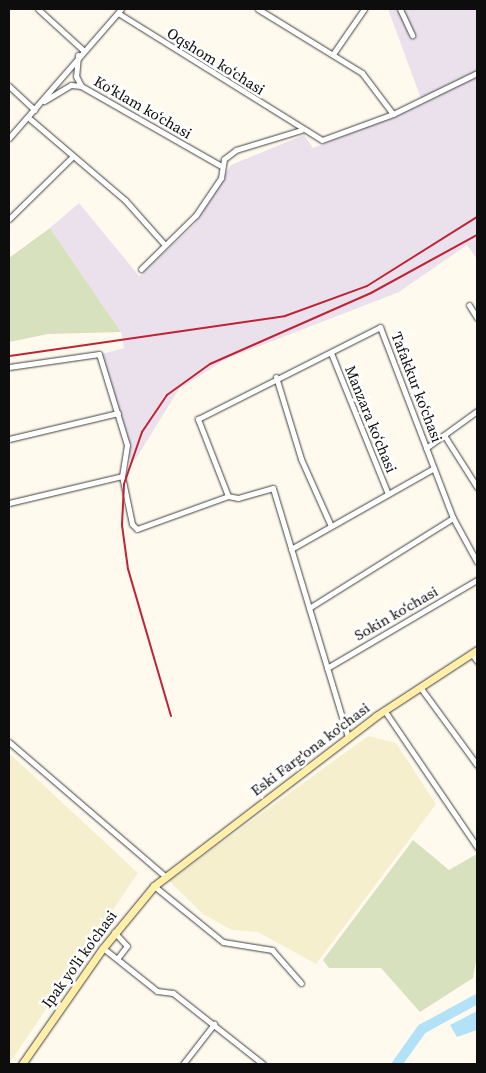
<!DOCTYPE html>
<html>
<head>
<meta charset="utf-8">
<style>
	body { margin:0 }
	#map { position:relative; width:486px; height:1073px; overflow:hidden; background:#fffaed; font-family:"Source Serif 4",serif }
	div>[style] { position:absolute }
	.industrial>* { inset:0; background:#eae1ec }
	.farmland>* { inset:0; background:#f5efcd }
	.cemetery>* { inset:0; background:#d8e1be }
	.water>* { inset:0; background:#b1e2f7 }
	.river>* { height:10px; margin:-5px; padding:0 5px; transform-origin:5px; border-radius:5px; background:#b1e2f7 }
	.roads { filter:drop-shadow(0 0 1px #404040) drop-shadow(0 0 1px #404040) }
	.minor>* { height:5px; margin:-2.5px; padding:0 2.5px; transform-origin:2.5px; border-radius:2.5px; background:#fff }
	.secondary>* { height:7px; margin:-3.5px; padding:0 3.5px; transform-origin:3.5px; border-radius:3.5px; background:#ffefa8 }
	.rail>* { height:2px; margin:-1px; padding:0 1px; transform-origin:1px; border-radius:1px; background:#bf2336 }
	span { translate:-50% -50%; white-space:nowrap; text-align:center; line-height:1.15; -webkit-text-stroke:5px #fff; paint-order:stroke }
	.street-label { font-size:15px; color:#0d0d0d }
	.frame { position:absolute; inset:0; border:10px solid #0d0d0d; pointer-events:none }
</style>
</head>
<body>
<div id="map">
	<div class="industrial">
		<div style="clip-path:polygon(388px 9px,477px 9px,477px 259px,467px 245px,399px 292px,226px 359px,179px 389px,132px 465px,98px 355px,124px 348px,121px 332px,50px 228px,79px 203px,139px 276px,194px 225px,231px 165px,304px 135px,313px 148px,423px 104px)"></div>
	</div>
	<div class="farmland">
		<div style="clip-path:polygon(368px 736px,396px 743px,436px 804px,316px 964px,258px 932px,232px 930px,203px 914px,169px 881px)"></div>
		<div style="clip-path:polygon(9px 753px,138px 873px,9px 1064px)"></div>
	</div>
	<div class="cemetery">
		<div style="clip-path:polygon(50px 228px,121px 332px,48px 334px,9px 342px,9px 258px)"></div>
		<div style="clip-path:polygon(413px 840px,449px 870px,477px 854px,477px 955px,473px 978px,420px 1012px,381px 968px,329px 968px,323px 960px)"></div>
	</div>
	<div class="water">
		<div style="clip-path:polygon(477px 1011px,477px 1030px,457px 1037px,450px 1025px)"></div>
	</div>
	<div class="river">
		<div style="left:397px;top:1064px;width:43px;rotate:-54.5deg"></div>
		<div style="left:422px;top:1029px;width:63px;rotate:-28.6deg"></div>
	</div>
	<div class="roads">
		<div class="minor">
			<div style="left:38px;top:9px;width:61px;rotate:42.3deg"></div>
			<div style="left:258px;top:9px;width:122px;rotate:31.6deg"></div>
			<div style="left:362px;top:73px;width:51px;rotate:52.9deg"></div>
			<div style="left:400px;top:9px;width:29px;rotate:65deg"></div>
			<div style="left:118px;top:13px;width:240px;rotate:31.9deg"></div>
			<div style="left:322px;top:140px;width:76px;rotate:-20.1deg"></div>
			<div style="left:393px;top:114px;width:93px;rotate:-26deg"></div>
			<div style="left:333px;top:54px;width:55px;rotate:-55.4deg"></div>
			<div style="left:78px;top:55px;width:21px;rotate:95deg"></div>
			<div style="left:76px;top:76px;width:11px;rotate:63deg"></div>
			<div style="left:81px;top:86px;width:161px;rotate:29.7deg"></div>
			<div style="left:9px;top:86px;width:35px;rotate:43deg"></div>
			<div style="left:44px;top:101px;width:31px;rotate:-31deg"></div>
			<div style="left:71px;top:85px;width:10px;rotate:6deg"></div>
			<div style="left:30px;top:119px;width:125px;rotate:40.5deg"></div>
			<div style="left:125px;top:200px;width:60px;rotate:48.4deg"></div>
			<div style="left:9px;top:138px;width:171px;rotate:-49deg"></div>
			<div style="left:9px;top:219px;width:87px;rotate:-44.5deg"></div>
			<div style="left:141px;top:269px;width:77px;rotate:-44.5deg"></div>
			<div style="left:196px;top:215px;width:45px;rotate:-56deg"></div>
			<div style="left:221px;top:178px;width:19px;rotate:-81deg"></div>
			<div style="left:224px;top:159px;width:15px;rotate:-37deg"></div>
			<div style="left:236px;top:150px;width:68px;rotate:-17.1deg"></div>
			<div style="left:469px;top:305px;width:15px;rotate:58deg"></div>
			<div style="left:331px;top:353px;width:152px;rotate:68deg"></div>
			<div style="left:9px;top:367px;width:91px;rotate:-8.2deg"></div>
			<div style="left:99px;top:354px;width:95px;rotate:72.9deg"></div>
			<div style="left:127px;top:445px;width:31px;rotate:99deg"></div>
			<div style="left:276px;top:377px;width:86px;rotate:73deg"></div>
			<div style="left:301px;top:459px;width:73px;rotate:65.9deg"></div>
			<div style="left:444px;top:435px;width:62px;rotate:57.6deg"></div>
			<div style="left:9px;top:439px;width:112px;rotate:-13.4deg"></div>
			<div style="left:426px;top:448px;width:63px;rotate:-36deg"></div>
			<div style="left:122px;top:476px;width:49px;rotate:78.2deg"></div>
			<div style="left:132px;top:524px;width:7px;rotate:45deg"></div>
			<div style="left:137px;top:529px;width:97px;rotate:-19.9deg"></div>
			<div style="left:9px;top:503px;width:116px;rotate:-13.4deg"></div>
			<div style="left:291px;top:549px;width:164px;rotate:-29.5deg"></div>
			<div style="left:309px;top:608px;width:170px;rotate:-32deg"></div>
			<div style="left:472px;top:654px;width:9px;rotate:54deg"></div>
			<div style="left:327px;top:668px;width:174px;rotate:-30.4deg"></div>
			<div style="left:420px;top:687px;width:97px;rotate:53.8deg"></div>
			<div style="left:384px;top:710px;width:166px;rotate:55.8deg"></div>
			<div style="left:348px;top:737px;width:260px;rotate:-106.8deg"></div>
			<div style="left:273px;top:488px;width:36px;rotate:164deg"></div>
			<div style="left:238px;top:498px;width:10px;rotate:-169deg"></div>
			<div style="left:228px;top:496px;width:83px;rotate:-111.3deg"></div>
			<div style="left:198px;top:419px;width:204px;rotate:-26.8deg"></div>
			<div style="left:380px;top:327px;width:204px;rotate:69.1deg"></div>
			<div style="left:453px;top:518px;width:50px;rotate:61.4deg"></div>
			<div style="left:9px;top:742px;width:206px;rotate:40.7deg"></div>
			<div style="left:154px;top:886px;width:89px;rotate:39.1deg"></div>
			<div style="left:223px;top:942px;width:50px;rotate:9.3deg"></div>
			<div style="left:272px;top:950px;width:44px;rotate:48.7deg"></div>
			<div style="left:114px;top:932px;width:19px;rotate:47deg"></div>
			<div style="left:127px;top:946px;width:16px;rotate:128deg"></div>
			<div style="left:103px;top:948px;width:69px;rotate:38.5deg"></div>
			<div style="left:157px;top:991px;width:16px;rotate:7deg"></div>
			<div style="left:173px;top:993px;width:115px;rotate:38.3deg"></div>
			<div style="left:183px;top:1064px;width:51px;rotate:-52.2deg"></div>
		</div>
		<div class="secondary">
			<div style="left:22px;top:1064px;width:141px;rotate:-55.1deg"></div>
			<div style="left:103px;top:948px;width:80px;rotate:-50.6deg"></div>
			<div style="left:154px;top:886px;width:280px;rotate:-37.4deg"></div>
			<div style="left:376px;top:716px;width:121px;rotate:-33.2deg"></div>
		</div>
	</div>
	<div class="rail">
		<div style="left:9px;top:356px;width:279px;rotate:-8.2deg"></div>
		<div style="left:285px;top:316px;width:87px;rotate:-20.1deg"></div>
		<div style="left:367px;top:286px;width:130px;rotate:-32.1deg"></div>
		<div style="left:171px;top:716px;width:153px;rotate:-106.3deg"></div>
		<div style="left:128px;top:569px;width:44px;rotate:-97.8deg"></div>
		<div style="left:122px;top:525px;width:41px;rotate:-87.2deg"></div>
		<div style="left:124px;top:484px;width:55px;rotate:-70.9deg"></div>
		<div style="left:142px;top:432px;width:45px;rotate:-56deg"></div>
		<div style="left:167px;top:395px;width:53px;rotate:-35.8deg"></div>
		<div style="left:210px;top:364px;width:176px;rotate:-23.8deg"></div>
		<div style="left:371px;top:293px;width:121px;rotate:-28.7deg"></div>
	</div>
	<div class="street-label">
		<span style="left:216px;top:61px;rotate:32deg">Oqshom koʻchasi</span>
		<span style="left:143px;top:107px;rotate:30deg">Koʻklam koʻchasi</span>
		<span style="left:417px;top:387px;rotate:69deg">Tafakkur koʻchasi</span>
		<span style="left:371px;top:419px;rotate:68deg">Manzara koʻchasi</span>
		<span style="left:396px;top:613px;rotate:-30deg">Sokin koʻchasi</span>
		<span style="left:310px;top:749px;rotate:-37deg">Eski Farg'ona ko'chasi</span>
		<span style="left:79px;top:959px;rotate:-54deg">Ipak yo'li ko'chasi</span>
	</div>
	<div class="frame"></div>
</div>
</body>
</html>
